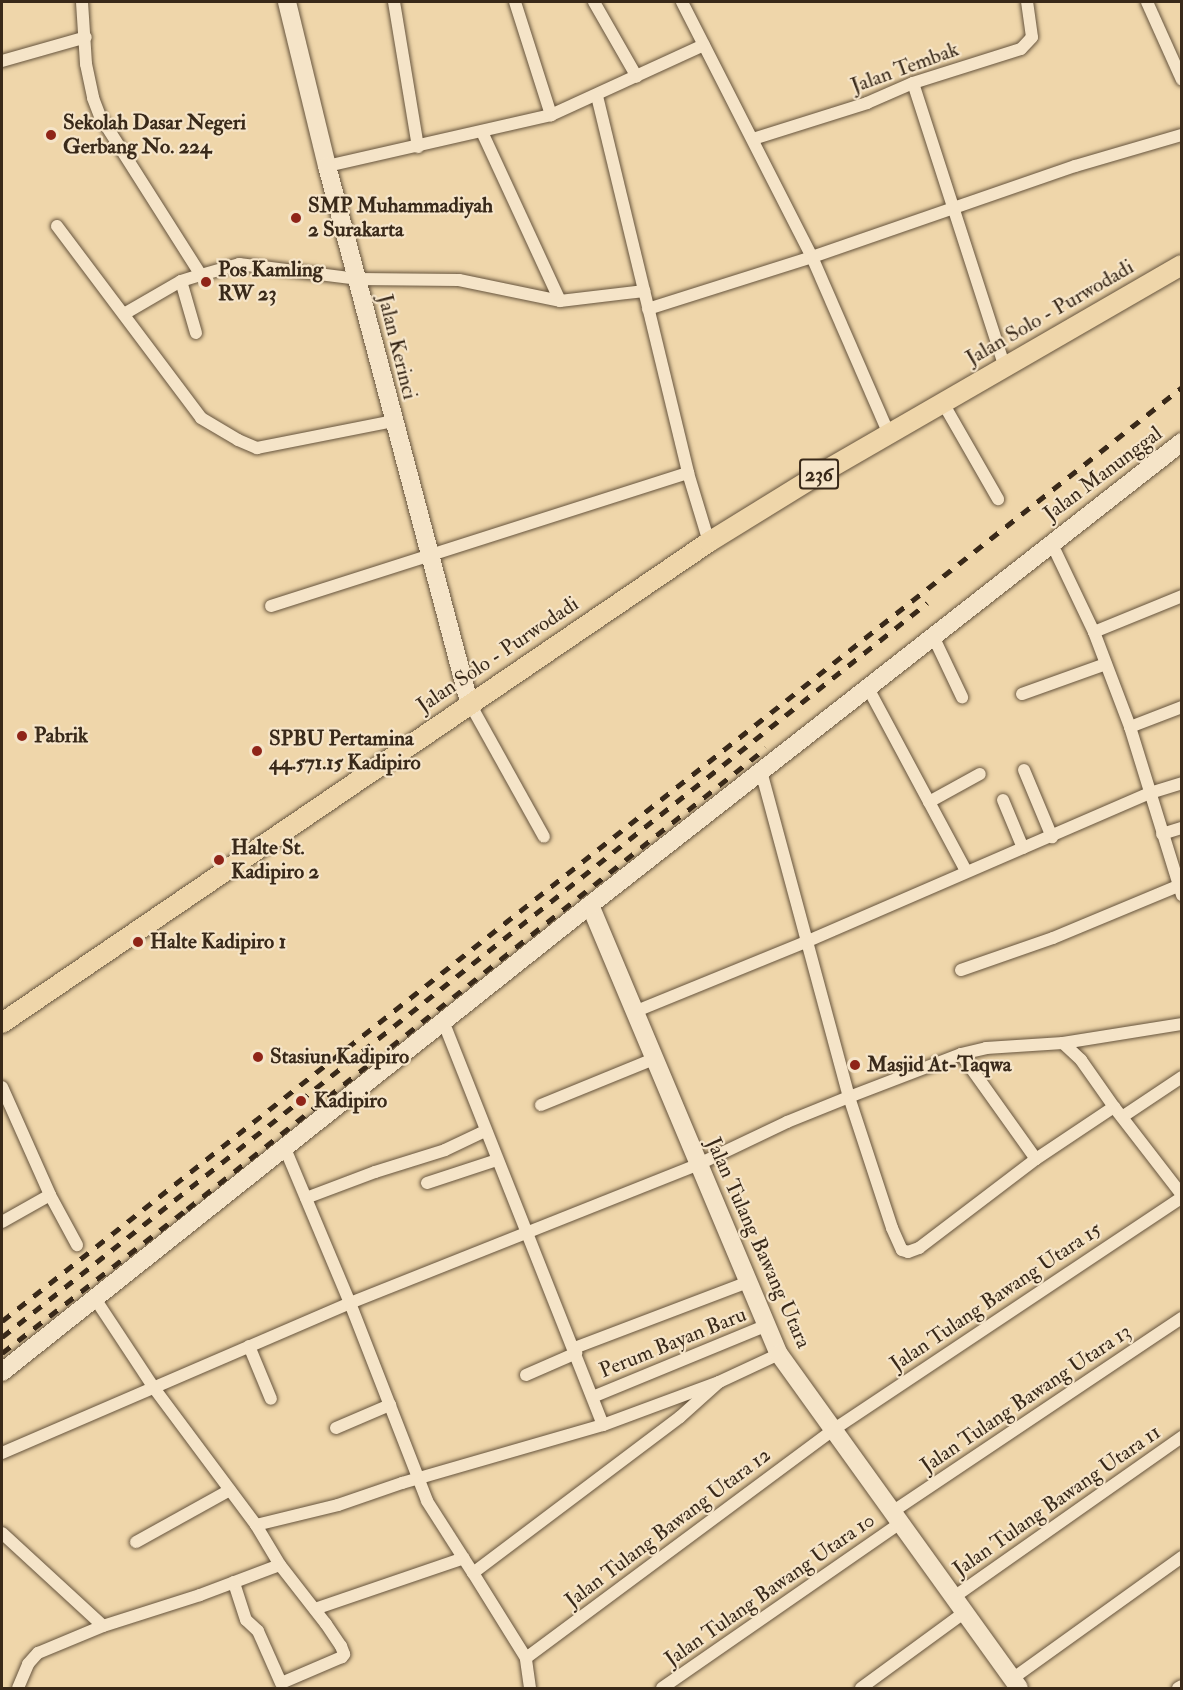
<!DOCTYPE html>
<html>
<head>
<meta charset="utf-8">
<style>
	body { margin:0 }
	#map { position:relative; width:1183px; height:1690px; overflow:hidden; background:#efd6aa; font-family:"IM FELL Double Pica",serif }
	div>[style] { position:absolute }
	.roads { filter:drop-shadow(0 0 2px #66543d) drop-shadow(0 0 2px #66543d) }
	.street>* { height:12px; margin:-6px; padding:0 6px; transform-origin:6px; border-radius:6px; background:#f5e4c8 }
	.secondary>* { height:18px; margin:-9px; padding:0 9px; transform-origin:9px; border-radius:9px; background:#f5e4c8 }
	.primary>* { height:20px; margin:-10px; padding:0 10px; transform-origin:10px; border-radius:10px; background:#efd6aa }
	.rail>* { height:4.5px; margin-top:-2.25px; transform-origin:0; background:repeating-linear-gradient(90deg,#392919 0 10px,transparent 0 20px) }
	.dots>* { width:16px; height:16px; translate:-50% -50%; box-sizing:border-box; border:3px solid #f5e4c8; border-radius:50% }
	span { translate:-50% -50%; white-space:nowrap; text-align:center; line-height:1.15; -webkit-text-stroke:4.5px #f5e4c8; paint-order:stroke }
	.shield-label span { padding:2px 4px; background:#f5e4c8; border:2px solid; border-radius:4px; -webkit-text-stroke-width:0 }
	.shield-label { font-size:20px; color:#392919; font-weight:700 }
	.street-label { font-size:21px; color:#392919 }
	.poi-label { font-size:21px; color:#392919; font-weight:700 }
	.left { translate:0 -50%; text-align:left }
	.frame { position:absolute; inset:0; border:3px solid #392919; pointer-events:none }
</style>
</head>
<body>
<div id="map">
	<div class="roads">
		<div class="street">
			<div style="left:82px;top:2px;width:62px;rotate:86.3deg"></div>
			<div style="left:86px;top:64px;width:35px;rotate:78deg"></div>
			<div style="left:93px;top:98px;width:19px;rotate:69deg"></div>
			<div style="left:100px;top:116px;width:188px;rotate:57.6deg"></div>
			<div style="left:201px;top:275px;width:40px;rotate:-16deg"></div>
			<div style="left:239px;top:264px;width:119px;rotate:7.2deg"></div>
			<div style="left:357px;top:279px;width:102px;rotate:0.6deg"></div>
			<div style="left:459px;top:280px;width:103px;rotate:11.7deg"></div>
			<div style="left:560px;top:301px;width:85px;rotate:-6.8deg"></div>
			<div style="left:394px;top:2px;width:147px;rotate:80.6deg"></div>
			<div style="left:515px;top:2px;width:119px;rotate:72.3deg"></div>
			<div style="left:594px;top:2px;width:86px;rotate:60.2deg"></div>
			<div style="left:682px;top:2px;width:286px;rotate:63deg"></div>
			<div style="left:812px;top:257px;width:193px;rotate:66.5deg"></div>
			<div style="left:1147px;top:2px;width:85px;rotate:65.8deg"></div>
			<div style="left:2px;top:61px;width:87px;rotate:-15.9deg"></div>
			<div style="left:913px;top:83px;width:299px;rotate:72.1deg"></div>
			<div style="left:597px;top:96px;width:388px;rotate:76.4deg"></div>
			<div style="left:688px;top:473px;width:72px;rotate:73.1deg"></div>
			<div style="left:482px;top:132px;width:186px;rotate:65.2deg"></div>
			<div style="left:753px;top:139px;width:120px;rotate:-17.5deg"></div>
			<div style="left:867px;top:103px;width:50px;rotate:-23.5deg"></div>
			<div style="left:913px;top:83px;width:113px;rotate:-17.5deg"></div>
			<div style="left:1021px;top:49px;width:16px;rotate:-47deg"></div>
			<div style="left:1032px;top:37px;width:35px;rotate:-98deg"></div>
			<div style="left:327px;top:166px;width:230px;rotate:-12.8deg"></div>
			<div style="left:551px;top:115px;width:168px;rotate:-24.6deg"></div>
			<div style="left:57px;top:226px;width:240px;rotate:53.1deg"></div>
			<div style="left:201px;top:418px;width:43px;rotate:30.7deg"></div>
			<div style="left:238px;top:440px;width:21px;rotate:23deg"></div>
			<div style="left:257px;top:448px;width:139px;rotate:-11.2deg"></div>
			<div style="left:181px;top:281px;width:54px;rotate:73.9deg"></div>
			<div style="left:648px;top:309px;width:172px;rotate:-17.6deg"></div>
			<div style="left:812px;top:257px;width:278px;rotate:-19.1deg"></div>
			<div style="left:1075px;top:166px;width:111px;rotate:-16.2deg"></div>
			<div style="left:124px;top:314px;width:66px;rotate:-30.1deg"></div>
			<div style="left:181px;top:281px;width:21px;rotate:-17deg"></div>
			<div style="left:943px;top:403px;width:111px;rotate:60.2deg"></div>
			<div style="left:1051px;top:542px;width:100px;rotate:64.5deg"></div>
			<div style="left:1094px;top:632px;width:102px;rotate:69.2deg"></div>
			<div style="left:1130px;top:727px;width:176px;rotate:72.8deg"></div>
			<div style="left:271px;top:606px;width:438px;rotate:-17.7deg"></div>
			<div style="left:1094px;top:632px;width:95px;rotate:-22.2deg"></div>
			<div style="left:933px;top:636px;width:68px;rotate:64.6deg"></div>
			<div style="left:868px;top:688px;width:208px;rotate:61.8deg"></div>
			<div style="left:1022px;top:694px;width:89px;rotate:-19.7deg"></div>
			<div style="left:469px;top:702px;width:154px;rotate:60.9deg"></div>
			<div style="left:1130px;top:727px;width:56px;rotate:-21deg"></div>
			<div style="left:1024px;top:770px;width:73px;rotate:67.3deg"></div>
			<div style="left:761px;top:771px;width:338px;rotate:74.9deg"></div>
			<div style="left:849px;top:1097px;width:120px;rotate:-21deg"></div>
			<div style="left:961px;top:1054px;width:26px;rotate:-13deg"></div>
			<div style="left:986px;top:1048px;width:77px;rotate:-3.7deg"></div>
			<div style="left:1063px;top:1043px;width:121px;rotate:-9.1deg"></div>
			<div style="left:1003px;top:800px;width:52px;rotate:67.4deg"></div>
			<div style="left:929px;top:802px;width:58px;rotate:-28.8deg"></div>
			<div style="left:1162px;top:834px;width:21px;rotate:-17deg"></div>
			<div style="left:961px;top:970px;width:97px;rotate:-19.2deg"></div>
			<div style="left:1053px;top:938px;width:135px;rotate:-22.6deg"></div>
			<div style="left:634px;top:1012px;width:188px;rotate:-22.2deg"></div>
			<div style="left:808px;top:941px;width:373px;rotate:-23.4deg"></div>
			<div style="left:1150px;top:793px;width:34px;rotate:-17deg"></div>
			<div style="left:1063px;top:1043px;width:25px;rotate:43deg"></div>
			<div style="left:1081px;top:1060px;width:57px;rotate:54.9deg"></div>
			<div style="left:961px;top:1054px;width:129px;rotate:54.5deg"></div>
			<div style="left:2px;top:1087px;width:118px;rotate:66deg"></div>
			<div style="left:50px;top:1195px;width:57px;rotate:61.6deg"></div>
			<div style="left:541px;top:1105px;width:122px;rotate:-22.2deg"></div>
			<div style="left:1122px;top:1117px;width:72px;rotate:-33.7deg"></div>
			<div style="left:284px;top:1146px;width:170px;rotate:67.2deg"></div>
			<div style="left:350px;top:1303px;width:212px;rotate:68.7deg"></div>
			<div style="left:427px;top:1501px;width:85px;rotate:57.4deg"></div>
			<div style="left:427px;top:1183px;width:74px;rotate:-18.2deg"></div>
			<div style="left:306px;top:1198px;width:74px;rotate:-20.6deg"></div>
			<div style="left:375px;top:1172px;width:73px;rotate:-17.4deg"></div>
			<div style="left:445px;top:1150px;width:44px;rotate:-25.4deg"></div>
			<div style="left:2px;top:1222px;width:55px;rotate:-29.4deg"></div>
			<div style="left:94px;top:1297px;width:109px;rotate:56.6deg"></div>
			<div style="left:154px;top:1388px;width:171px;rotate:53.3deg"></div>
			<div style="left:256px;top:1525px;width:47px;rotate:59deg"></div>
			<div style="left:280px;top:1565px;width:75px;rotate:52.1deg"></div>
			<div style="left:326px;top:1624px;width:27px;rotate:56deg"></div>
			<div style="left:341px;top:1646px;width:9px;rotate:69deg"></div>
			<div style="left:344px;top:1654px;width:4px;rotate:124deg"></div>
			<div style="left:342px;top:1657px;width:66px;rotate:156.9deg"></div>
			<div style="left:281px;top:1683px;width:57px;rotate:-113.9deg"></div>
			<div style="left:258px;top:1631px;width:16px;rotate:-137deg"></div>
			<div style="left:246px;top:1620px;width:40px;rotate:-108deg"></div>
			<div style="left:249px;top:1346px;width:57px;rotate:67.5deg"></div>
			<div style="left:577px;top:1347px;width:183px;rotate:-20.8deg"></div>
			<div style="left:526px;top:1375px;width:55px;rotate:-23.7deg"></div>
			<div style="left:595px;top:1396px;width:184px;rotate:-22.4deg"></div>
			<div style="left:603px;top:1425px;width:124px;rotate:-20.3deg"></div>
			<div style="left:719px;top:1382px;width:66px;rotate:-25deg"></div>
			<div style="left:336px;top:1428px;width:59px;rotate:-23.1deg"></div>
			<div style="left:2px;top:1453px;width:379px;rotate:-23.3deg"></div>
			<div style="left:350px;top:1303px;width:376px;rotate:-21.7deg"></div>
			<div style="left:699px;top:1164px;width:98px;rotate:-25.5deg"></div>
			<div style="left:787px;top:1122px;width:67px;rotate:-22deg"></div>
			<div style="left:849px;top:1097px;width:138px;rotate:71.8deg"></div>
			<div style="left:892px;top:1228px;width:24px;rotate:66deg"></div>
			<div style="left:902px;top:1250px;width:6px;rotate:18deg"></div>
			<div style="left:908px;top:1252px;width:12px;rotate:-20deg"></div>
			<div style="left:919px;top:1248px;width:147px;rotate:-37.3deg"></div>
			<div style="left:1036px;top:1159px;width:94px;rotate:-33.7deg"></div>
			<div style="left:1114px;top:1107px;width:111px;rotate:52.3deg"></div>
			<div style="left:892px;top:1512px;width:349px;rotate:-33.8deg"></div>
			<div style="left:256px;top:1525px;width:84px;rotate:-13.7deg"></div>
			<div style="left:338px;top:1505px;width:68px;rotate:-19deg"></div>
			<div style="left:402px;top:1483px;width:209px;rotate:-16.1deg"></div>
			<div style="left:603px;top:1425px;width:435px;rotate:-111.6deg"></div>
			<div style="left:2px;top:1533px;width:137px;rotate:42.6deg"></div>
			<div style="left:136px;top:1542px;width:107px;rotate:-29deg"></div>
			<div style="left:954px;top:1597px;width:279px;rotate:-35.1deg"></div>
			<div style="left:315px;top:1609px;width:157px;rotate:-18.9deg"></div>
			<div style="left:526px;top:1658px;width:382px;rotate:-36.6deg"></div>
			<div style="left:833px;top:1430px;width:420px;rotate:-33.7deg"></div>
			<div style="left:1012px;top:1679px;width:209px;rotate:-35.7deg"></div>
			<div style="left:18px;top:1688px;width:26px;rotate:-67deg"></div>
			<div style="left:28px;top:1664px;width:15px;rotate:-48deg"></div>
			<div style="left:38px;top:1653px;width:70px;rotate:-22.6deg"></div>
			<div style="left:103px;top:1626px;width:102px;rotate:-17.7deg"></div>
			<div style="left:200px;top:1595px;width:85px;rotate:-20.6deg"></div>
			<div style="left:530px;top:1688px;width:30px;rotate:-98deg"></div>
			<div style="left:526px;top:1658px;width:100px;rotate:-121.9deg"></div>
			<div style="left:473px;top:1573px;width:259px;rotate:-37deg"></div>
			<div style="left:680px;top:1417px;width:52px;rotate:-41.9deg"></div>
			<div style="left:662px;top:1688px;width:290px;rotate:-34.7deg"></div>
			<div style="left:861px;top:1688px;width:129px;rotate:-36.2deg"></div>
			<div style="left:1178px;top:1688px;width:4px;rotate:-27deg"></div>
		</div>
		<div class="secondary">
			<div style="left:287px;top:2px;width:169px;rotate:76.3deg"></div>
			<div style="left:327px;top:166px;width:554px;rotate:75.16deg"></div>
			<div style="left:590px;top:905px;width:487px;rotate:67.2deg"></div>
			<div style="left:779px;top:1354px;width:411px;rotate:54.3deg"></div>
			<div style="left:2px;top:1372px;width:751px;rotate:-38.46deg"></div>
			<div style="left:590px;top:905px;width:752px;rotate:-38.03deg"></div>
		</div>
		<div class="primary">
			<div style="left:2px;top:1023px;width:855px;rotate:-34.23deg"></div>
			<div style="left:709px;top:542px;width:120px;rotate:-31.7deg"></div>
			<div style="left:811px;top:479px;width:428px;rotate:-30deg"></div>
		</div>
	</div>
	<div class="rail">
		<div style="left:2px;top:1321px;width:1505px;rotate:-38.36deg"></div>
		<div style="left:2px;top:1337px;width:1181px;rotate:-38.43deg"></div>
		<div style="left:2px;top:1353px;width:234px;rotate:-37.9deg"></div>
		<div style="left:187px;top:1209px;width:740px;rotate:-38.53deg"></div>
	</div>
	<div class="dots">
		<div style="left:51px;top:135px;background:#8f2418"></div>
		<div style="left:296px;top:218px;background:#8f2418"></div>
		<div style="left:206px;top:282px;background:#8f2418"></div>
		<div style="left:22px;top:736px;background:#8f2418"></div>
		<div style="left:257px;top:751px;background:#8f2418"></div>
		<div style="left:219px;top:860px;background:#8f2418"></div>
		<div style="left:138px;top:942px;background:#8f2418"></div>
		<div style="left:258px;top:1057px;background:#8f2418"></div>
		<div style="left:855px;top:1065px;background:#8f2418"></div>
		<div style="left:301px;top:1101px;background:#8f2418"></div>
	</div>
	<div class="shield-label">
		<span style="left:819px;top:474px">236</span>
	</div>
	<div class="street-label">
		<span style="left:905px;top:68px;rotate:-20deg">Jalan Tembak</span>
		<span style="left:1050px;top:313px;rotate:-30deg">Jalan Solo - Purwodadi</span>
		<span style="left:397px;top:347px;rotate:76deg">Jalan Kerinci</span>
		<span style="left:1103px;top:474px;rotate:-37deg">Jalan Manunggal</span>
		<span style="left:498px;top:655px;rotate:-34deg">Jalan Solo - Purwodadi</span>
		<span style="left:758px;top:1243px;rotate:66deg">Jalan Tulang Bawang Utara</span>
		<span style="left:996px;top:1297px;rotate:-34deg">Jalan Tulang Bawang Utara 15</span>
		<span style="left:673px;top:1343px;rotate:-22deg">Perum Bayan Baru</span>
		<span style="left:1026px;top:1399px;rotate:-34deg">Jalan Tulang Bawang Utara 13</span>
		<span style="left:1057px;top:1501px;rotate:-35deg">Jalan Tulang Bawang Utara 11</span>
		<span style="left:668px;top:1528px;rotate:-37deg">Jalan Tulang Bawang Utara 12</span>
		<span style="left:770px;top:1590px;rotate:-35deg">Jalan Tulang Bawang Utara 10</span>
	</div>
	<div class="poi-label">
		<span class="left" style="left:63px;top:135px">Sekolah Dasar Negeri<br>Gerbang No. 224</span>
		<span class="left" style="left:308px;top:218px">SMP Muhammadiyah<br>2 Surakarta</span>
		<span class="left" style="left:218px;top:282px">Pos Kamling<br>RW 23</span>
		<span class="left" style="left:34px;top:736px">Pabrik</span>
		<span class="left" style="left:269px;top:751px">SPBU Pertamina<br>44.571.15 Kadipiro</span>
		<span class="left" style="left:231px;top:860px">Halte St.<br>Kadipiro 2</span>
		<span class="left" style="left:150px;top:942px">Halte Kadipiro 1</span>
		<span class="left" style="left:270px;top:1057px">Stasiun Kadipiro</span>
		<span class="left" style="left:867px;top:1065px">Masjid At-Taqwa</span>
		<span class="left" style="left:314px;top:1101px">Kadipiro</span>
	</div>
	<div class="frame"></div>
</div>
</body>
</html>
